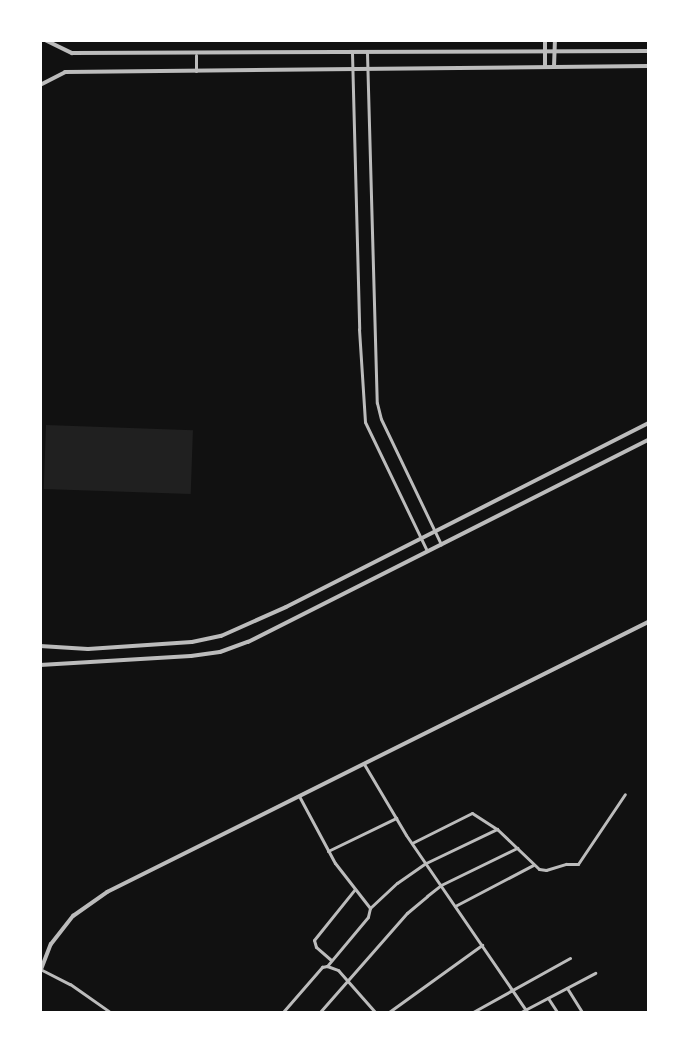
<!DOCTYPE html>
<html>
<head>
<meta charset="utf-8">
<style>
	body { margin:0 }
	#map { position:relative; width:689px; height:1053px; overflow:hidden; background:#111; font-family:Helvetica,sans-serif }
	div>[style] { position:absolute }
	.green>* { inset:0; background:#202020; transform-origin:0 0 }
	.minor>* { height:3px; margin:-1.5px; padding:0 1.5px; transform-origin:1.5px; border-radius:1.5px; background:#bcbcbc }
	.tertiary>* { height:4px; margin:-2px; padding:0 2px; transform-origin:2px; border-radius:2px; background:#bcbcbc }
	span { translate:-50% -50%; white-space:nowrap; text-align:center; line-height:1.15; -webkit-text-stroke:4.5px #fff; paint-order:stroke }
	.frame { position:absolute; inset:0; border:42px solid #fff; pointer-events:none }
</style>
</head>
<body>
<div id="map">
	<div class="green">
		<div style="left:46px;top:425px;width:147px;height:64px;rotate:2deg"></div>
	</div>
	<div class="minor">
		<div style="left:352px;top:53px;width:276px;rotate:88.5deg"></div>
		<div style="left:359px;top:329px;width:93px;rotate:86.3deg"></div>
		<div style="left:365px;top:422px;width:143px;rotate:64.3deg"></div>
		<div style="left:367px;top:53px;width:350px;rotate:88.4deg"></div>
		<div style="left:377px;top:403px;width:16px;rotate:76deg"></div>
		<div style="left:381px;top:419px;width:139px;rotate:64.4deg"></div>
		<div style="left:196px;top:71px;width:16px;rotate:-90deg"></div>
		<div style="left:364px;top:764px;width:82px;rotate:59.4deg"></div>
		<div style="left:406px;top:835px;width:214px;rotate:55.6deg"></div>
		<div style="left:299px;top:796px;width:76px;rotate:61.8deg"></div>
		<div style="left:335px;top:863px;width:57px;rotate:52.1deg"></div>
		<div style="left:370px;top:908px;width:9px;rotate:103deg"></div>
		<div style="left:368px;top:917px;width:64px;rotate:129.9deg"></div>
		<div style="left:412px;top:843px;width:67px;rotate:-26.6deg"></div>
		<div style="left:472px;top:813px;width:30px;rotate:33deg"></div>
		<div style="left:497px;top:829px;width:58px;rotate:43.6deg"></div>
		<div style="left:539px;top:869px;width:7px;rotate:8deg"></div>
		<div style="left:546px;top:870px;width:21px;rotate:-17deg"></div>
		<div style="left:566px;top:864px;width:12px"></div>
		<div style="left:578px;top:864px;width:84px;rotate:-56.1deg"></div>
		<div style="left:328px;top:851px;width:76px;rotate:-25.9deg"></div>
		<div style="left:455px;top:906px;width:88px;rotate:-27.7deg"></div>
		<div style="left:370px;top:908px;width:37px;rotate:-43deg"></div>
		<div style="left:397px;top:883px;width:35px;rotate:-35deg"></div>
		<div style="left:426px;top:863px;width:79px;rotate:-25.6deg"></div>
		<div style="left:331px;top:960px;width:20px;rotate:-139deg"></div>
		<div style="left:316px;top:947px;width:7px;rotate:-106deg"></div>
		<div style="left:314px;top:940px;width:65px;rotate:-51.2deg"></div>
		<div style="left:42px;top:970px;width:31px;rotate:27deg"></div>
		<div style="left:70px;top:984px;width:49px;rotate:35deg"></div>
		<div style="left:567px;top:988px;width:28px;rotate:58deg"></div>
		<div style="left:548px;top:998px;width:17px;rotate:57deg"></div>
		<div style="left:283px;top:1012px;width:60px;rotate:-49.1deg"></div>
		<div style="left:322px;top:967px;width:5px;rotate:-11deg"></div>
		<div style="left:327px;top:966px;width:12px;rotate:20deg"></div>
		<div style="left:338px;top:970px;width:56px;rotate:48.6deg"></div>
		<div style="left:320px;top:1012px;width:132px;rotate:-48.7deg"></div>
		<div style="left:407px;top:913px;width:26px;rotate:-40deg"></div>
		<div style="left:427px;top:896px;width:18px;rotate:-38deg"></div>
		<div style="left:441px;top:885px;width:85px;rotate:-26deg"></div>
		<div style="left:389px;top:1012px;width:115px;rotate:-35.8deg"></div>
		<div style="left:473px;top:1012px;width:111px;rotate:-29.1deg"></div>
		<div style="left:521px;top:1012px;width:84px;rotate:-27.8deg"></div>
	</div>
	<div class="tertiary">
		<div style="left:45px;top:40px;width:30px;rotate:26deg"></div>
		<div style="left:72px;top:53px;width:576px;rotate:-0.2deg"></div>
		<div style="left:545px;top:67px;width:27px;rotate:-90deg"></div>
		<div style="left:554px;top:67px;width:27px;rotate:-88deg"></div>
		<div style="left:40px;top:85px;width:28px;rotate:-27deg"></div>
		<div style="left:65px;top:72px;width:583px;rotate:-0.59deg"></div>
		<div style="left:40px;top:646px;width:48px;rotate:3.6deg"></div>
		<div style="left:88px;top:649px;width:104px;rotate:-3.9deg"></div>
		<div style="left:192px;top:642px;width:30px;rotate:-12deg"></div>
		<div style="left:221px;top:636px;width:71px;rotate:-24deg"></div>
		<div style="left:286px;top:607px;width:406px;rotate:-26.9deg"></div>
		<div style="left:40px;top:665px;width:151px;rotate:-3.4deg"></div>
		<div style="left:191px;top:656px;width:29px;rotate:-8deg"></div>
		<div style="left:220px;top:652px;width:30px;rotate:-20deg"></div>
		<div style="left:248px;top:642px;width:448px;rotate:-26.8deg"></div>
		<div style="left:40px;top:972px;width:30px;rotate:-69deg"></div>
		<div style="left:51px;top:944px;width:36px;rotate:-52deg"></div>
		<div style="left:73px;top:916px;width:42px;rotate:-35.2deg"></div>
		<div style="left:107px;top:892px;width:605px;rotate:-26.52deg"></div>
	</div>
	<div class="frame"></div>
</div>
</body>
</html>
